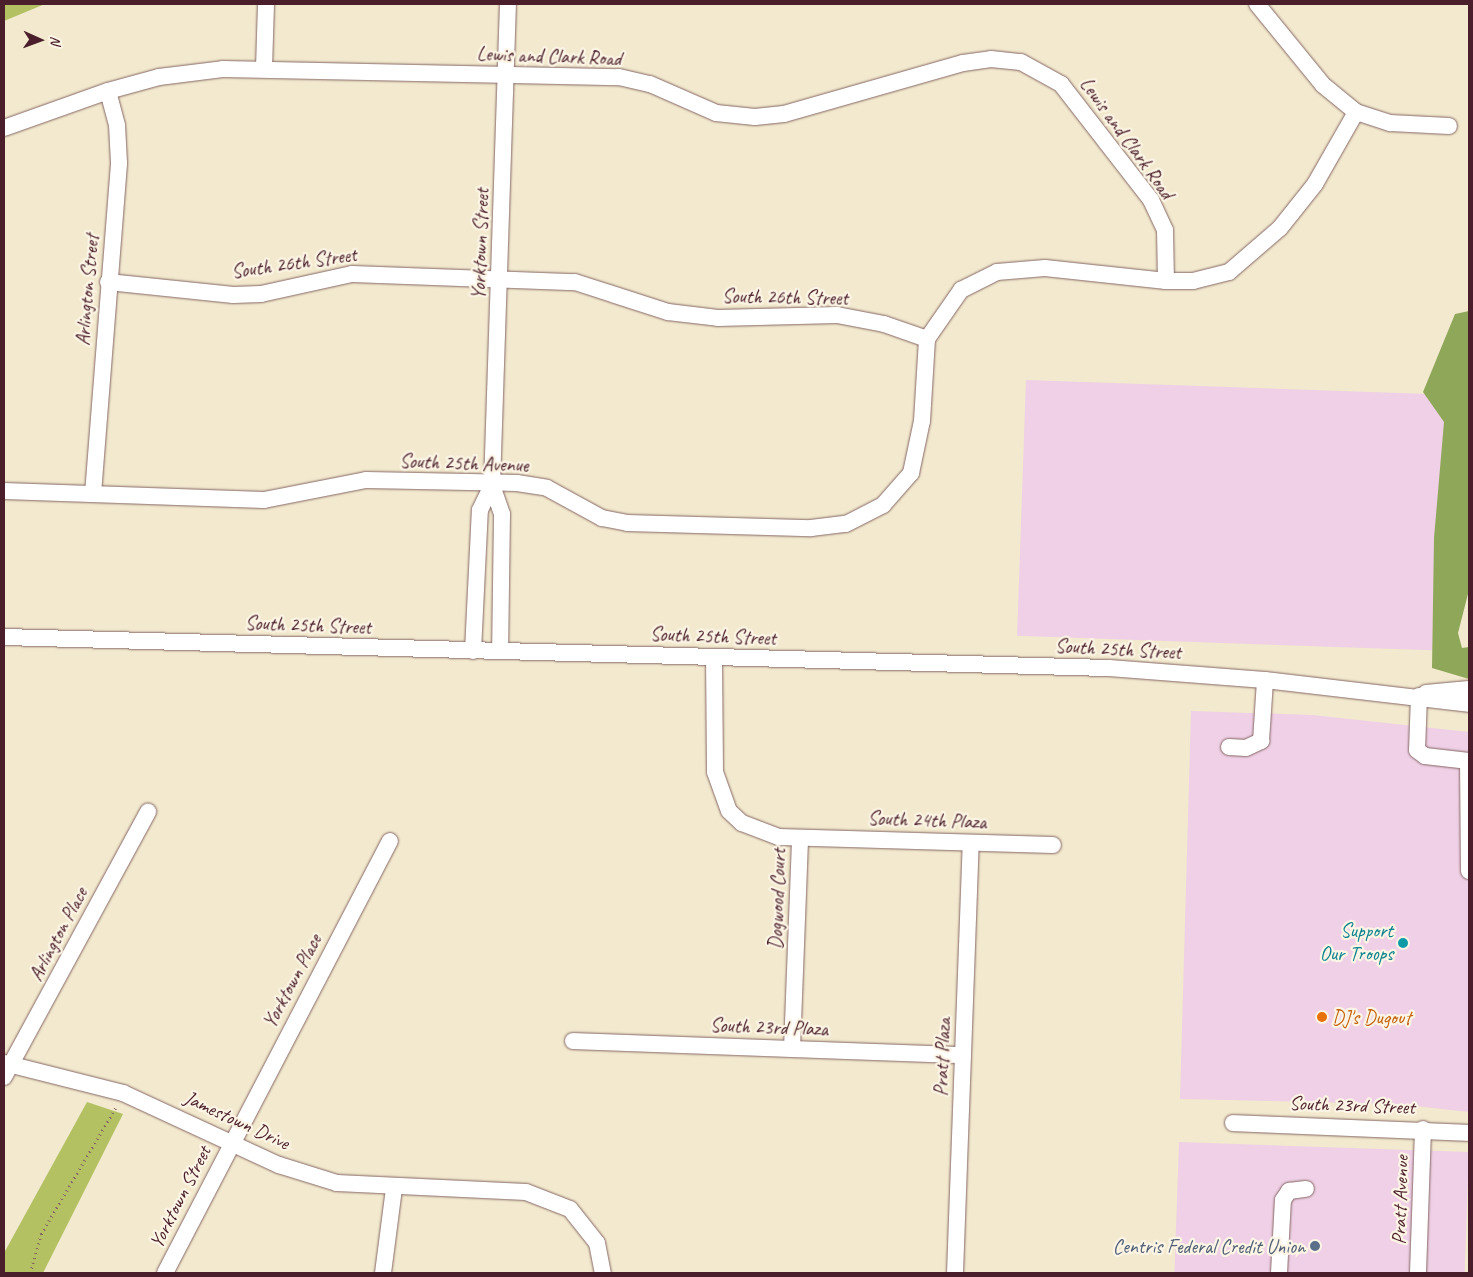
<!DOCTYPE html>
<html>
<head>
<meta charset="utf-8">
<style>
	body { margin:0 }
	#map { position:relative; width:1473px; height:1277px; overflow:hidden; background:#f2e9ce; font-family:Caveat,sans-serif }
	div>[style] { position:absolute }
	.built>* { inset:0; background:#efd0e6; transform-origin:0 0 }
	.green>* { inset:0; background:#b3c163 }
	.forest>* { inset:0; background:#8ea759 }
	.path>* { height:2.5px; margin-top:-1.25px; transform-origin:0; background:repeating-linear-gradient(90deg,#856664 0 1px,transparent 0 5px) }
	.roads { filter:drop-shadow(0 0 1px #856664) drop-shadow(0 0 1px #856664) }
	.minor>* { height:16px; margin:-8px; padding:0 8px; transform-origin:8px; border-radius:8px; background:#fff }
	.dots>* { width:14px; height:14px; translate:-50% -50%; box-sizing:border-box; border:2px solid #fcf5e5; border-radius:50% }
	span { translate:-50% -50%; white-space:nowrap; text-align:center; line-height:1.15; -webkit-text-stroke:4.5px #fcf5e5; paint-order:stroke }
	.street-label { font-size:20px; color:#4a1f2b }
	.culture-label { font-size:20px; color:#0d838f }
	.right { translate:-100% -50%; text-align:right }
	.food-label { font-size:20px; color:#c56008 }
	.left { translate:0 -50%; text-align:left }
	.service-label { font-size:20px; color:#4e5e75 }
	.frame { position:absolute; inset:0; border:5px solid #4a1f2b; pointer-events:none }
	.north { position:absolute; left:15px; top:15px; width:50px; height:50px; -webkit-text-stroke:4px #fcf5e5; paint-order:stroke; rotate:92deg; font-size:14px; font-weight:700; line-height:20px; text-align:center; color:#4a1f2b }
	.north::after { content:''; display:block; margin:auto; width:18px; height:22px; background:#4a1f2b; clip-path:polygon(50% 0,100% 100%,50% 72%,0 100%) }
</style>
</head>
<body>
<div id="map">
	<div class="built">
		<div style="left:1026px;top:380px;width:423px;height:256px;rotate:2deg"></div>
		<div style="clip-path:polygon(1191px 711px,1312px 715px,1469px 732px,1469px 1112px,1397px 1104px,1180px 1099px)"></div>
		<div style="left:1179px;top:1142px;width:290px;height:131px;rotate:2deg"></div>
	</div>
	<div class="green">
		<div style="clip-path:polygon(4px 4px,45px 4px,4px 21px)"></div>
		<div style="clip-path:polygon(87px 1102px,123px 1114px,43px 1273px,4px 1273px,4px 1253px)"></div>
	</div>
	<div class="forest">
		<div style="clip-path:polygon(1469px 311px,1469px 590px,1458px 633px,1462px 648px,1469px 647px,1469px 679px,1432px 668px,1434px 538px,1444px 422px,1423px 392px,1455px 314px)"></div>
	</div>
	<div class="path">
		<div style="left:30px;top:1273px;width:41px;rotate:-74.2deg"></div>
		<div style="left:41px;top:1234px;width:147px;rotate:-59.4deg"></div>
	</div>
	<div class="roads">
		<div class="minor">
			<div style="left:1257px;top:4px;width:104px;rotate:50.8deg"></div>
			<div style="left:1323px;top:85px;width:43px;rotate:39.3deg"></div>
			<div style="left:1356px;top:112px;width:36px;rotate:18deg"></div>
			<div style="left:1390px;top:123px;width:59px;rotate:2.9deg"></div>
			<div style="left:264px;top:68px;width:64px;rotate:-88.2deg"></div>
			<div style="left:4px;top:128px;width:110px;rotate:-19.6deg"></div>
			<div style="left:108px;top:91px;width:53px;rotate:-15.4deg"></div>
			<div style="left:159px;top:77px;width:64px;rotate:-7.1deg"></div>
			<div style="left:223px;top:69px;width:396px;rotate:1.2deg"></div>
			<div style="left:619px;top:77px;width:32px;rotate:13deg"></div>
			<div style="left:650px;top:84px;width:72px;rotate:23.7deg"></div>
			<div style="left:716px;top:113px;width:39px;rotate:6deg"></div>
			<div style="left:755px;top:117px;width:29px;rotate:-6deg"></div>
			<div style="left:784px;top:114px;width:186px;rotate:-15.9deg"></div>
			<div style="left:963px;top:63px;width:28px;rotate:-8deg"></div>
			<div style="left:991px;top:59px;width:30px;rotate:6deg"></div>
			<div style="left:1021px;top:62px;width:46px;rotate:28.8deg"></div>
			<div style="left:1061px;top:84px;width:147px;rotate:52.2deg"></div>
			<div style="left:1151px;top:200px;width:33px;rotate:65deg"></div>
			<div style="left:1165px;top:230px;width:51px;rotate:88.9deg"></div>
			<div style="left:108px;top:282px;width:126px;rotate:5.9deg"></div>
			<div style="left:233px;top:295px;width:28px;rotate:-2deg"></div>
			<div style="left:261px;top:294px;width:93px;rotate:-12.4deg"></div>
			<div style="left:352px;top:274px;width:223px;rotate:2.1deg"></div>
			<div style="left:575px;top:282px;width:98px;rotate:17.9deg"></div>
			<div style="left:668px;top:312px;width:50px;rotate:6.8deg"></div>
			<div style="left:718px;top:318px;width:119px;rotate:-1.4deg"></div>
			<div style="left:837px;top:315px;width:48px;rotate:10.8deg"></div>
			<div style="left:884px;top:324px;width:46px;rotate:19.2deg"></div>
			<div style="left:927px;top:339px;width:60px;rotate:-55.2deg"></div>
			<div style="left:961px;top:290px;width:40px;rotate:-26.6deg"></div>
			<div style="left:997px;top:272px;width:48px;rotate:-4.8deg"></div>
			<div style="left:1045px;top:268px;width:122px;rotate:6.1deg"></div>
			<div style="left:1166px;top:281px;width:27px"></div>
			<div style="left:1193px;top:281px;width:37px;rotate:-14deg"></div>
			<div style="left:1229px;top:272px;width:67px;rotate:-40.8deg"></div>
			<div style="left:1280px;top:228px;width:56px;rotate:-51.5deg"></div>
			<div style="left:1315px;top:184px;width:83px;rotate:-60.3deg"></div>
			<div style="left:492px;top:485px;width:31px;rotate:71deg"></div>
			<div style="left:502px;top:514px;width:137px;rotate:90.8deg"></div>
			<div style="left:4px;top:491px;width:260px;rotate:2deg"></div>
			<div style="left:264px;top:500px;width:104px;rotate:-11.1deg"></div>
			<div style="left:366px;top:480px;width:151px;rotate:1.1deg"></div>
			<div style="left:517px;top:483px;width:30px;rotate:9deg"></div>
			<div style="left:547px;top:488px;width:63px;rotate:28.6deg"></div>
			<div style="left:602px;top:518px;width:25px;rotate:11deg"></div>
			<div style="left:627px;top:523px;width:184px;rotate:1.6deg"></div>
			<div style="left:811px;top:528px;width:35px;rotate:-7deg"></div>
			<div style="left:846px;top:524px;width:42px;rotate:-27.2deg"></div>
			<div style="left:883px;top:505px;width:43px;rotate:-48.8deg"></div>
			<div style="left:911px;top:473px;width:53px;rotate:-78.1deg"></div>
			<div style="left:922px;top:421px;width:82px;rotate:-86.5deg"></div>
			<div style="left:93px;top:494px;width:332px;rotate:-85.5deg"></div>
			<div style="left:119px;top:163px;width:38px;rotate:-93deg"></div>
			<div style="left:117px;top:125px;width:35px;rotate:-105deg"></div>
			<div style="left:4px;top:637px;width:1105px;rotate:1.61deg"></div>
			<div style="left:1109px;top:668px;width:156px;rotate:4.4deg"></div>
			<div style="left:1265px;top:680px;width:205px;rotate:6.7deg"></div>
			<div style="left:473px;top:651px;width:141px;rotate:-87.2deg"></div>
			<div style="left:480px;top:510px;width:28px;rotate:-64deg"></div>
			<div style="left:492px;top:485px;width:481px;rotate:-88.1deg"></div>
			<div style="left:714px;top:657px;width:115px;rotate:89.5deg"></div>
			<div style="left:715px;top:772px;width:41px;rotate:70.3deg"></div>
			<div style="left:729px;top:811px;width:18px;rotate:43deg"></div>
			<div style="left:742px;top:823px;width:40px;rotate:21deg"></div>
			<div style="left:779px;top:837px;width:274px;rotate:1.7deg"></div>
			<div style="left:1426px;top:693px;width:43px;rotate:-5.3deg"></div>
			<div style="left:1419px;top:696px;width:54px;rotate:92.1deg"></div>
			<div style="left:1417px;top:750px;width:10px;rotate:37deg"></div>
			<div style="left:1425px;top:756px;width:44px;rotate:6.5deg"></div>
			<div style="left:1229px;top:747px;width:17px;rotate:3deg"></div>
			<div style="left:1246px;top:748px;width:17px;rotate:-25deg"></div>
			<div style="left:1261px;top:741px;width:61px;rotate:-86.2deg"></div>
			<div style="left:1468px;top:761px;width:110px;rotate:89.5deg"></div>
			<div style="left:573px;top:1041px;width:390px;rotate:2.1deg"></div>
			<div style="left:792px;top:1049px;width:211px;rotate:-87.8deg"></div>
			<div style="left:4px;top:1063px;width:123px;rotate:14.1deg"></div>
			<div style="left:123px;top:1093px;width:172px;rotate:24.8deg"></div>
			<div style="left:279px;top:1165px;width:61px;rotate:17.2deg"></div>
			<div style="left:337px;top:1183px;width:189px;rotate:2.7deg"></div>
			<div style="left:526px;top:1192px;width:47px;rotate:21.1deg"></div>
			<div style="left:570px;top:1209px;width:43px;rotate:51.5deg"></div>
			<div style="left:597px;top:1243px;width:31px;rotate:79deg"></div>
			<div style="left:4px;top:1077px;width:302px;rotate:-61.5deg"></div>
			<div style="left:1233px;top:1123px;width:236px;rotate:2.4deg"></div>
			<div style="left:165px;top:1273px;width:487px;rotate:-62.5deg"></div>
			<div style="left:383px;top:1273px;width:86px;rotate:-82.6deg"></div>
			<div style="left:955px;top:1273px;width:430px;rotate:-87.9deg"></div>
			<div style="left:1279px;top:1273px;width:73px;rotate:-86.9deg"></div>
			<div style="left:1283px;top:1200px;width:11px;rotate:-56deg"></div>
			<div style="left:1289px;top:1191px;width:17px;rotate:-7deg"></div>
			<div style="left:1418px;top:1273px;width:144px;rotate:-88deg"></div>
		</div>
	</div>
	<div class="dots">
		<div style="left:1403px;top:943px;background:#0f9aa8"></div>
		<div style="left:1322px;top:1017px;background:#e8710a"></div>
		<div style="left:1315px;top:1246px;background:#5c6f8a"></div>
	</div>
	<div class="street-label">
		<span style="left:549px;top:56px;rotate:2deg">Lewis and Clark Road</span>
		<span style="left:1127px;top:138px;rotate:54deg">Lewis and Clark Road</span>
		<span style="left:480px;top:244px;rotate:-88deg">Yorktown Street</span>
		<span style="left:294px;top:263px;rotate:-8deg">South 26th Street</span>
		<span style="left:87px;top:290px;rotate:-85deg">Arlington Street</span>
		<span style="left:785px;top:297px;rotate:1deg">South 26th Street</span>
		<span style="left:464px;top:463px;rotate:2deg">South 25th Avenue</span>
		<span style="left:308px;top:625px;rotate:2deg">South 25th Street</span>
		<span style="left:713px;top:636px;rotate:2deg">South 25th Street</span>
		<span style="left:1118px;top:649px;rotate:3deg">South 25th Street</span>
		<span style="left:927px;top:820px;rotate:2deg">South 24th Plaza</span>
		<span style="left:777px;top:899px;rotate:-88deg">Dogwood Court</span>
		<span style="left:58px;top:934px;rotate:-62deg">Arlington Place</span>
		<span style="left:292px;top:981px;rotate:-62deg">Yorktown Place</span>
		<span style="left:769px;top:1027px;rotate:2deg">South 23rd Plaza</span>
		<span style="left:942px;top:1057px;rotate:-88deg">Pratt Plaza</span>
		<span style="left:1352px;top:1105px;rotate:2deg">South 23rd Street</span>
		<span style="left:237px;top:1120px;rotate:25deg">Jamestown Drive</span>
		<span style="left:180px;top:1197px;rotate:-63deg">Yorktown Street</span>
		<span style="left:1400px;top:1200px;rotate:-88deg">Pratt Avenue</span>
	</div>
	<div class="culture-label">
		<span class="right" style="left:1393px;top:942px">Support<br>Our Troops</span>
	</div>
	<div class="food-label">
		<span class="left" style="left:1332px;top:1017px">DJ's Dugout</span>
	</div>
	<div class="service-label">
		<span class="right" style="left:1305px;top:1246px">Centris Federal Credit Union</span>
	</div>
	<div class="frame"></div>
	<div class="north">N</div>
</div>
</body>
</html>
